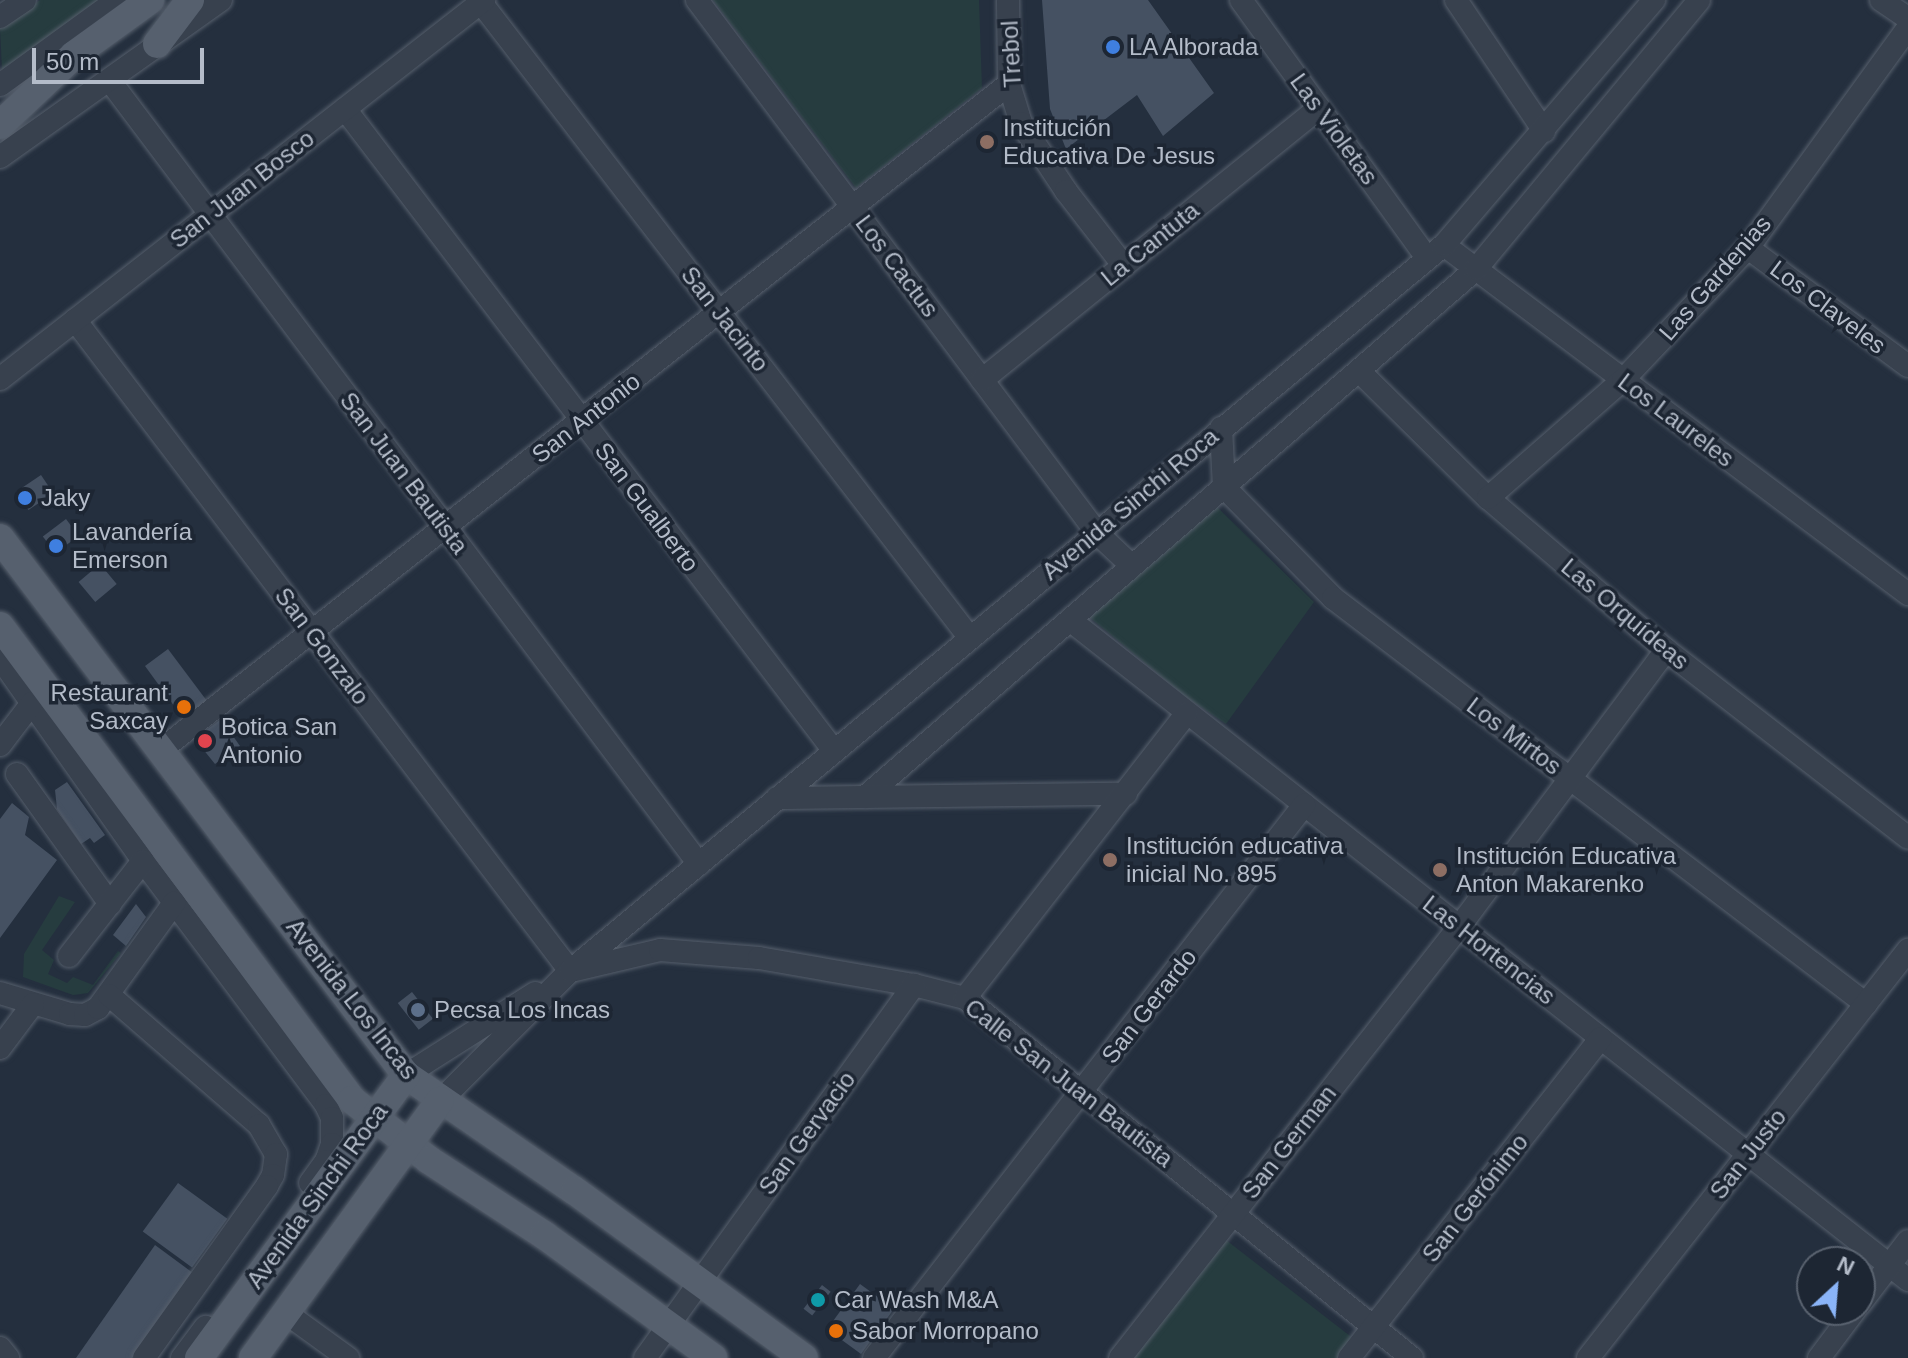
<!DOCTYPE html>
<html>
<head>
<meta charset="utf-8">
<style>
	body { margin:0 }
	#map { position:relative; width:1908px; height:1358px; overflow:hidden; background:#242f3e; font-family:Arial,sans-serif }
	div>[style] { position:absolute }
	.green>* { inset:0; background:#263c3f }
	.building>* { inset:0; background:#455162; transform-origin:0 0 }
	.roads { filter:drop-shadow(0 0 2px #565f6c) drop-shadow(0 0 2px #565f6c) }
	.minor>* { height:22px; margin:-11px; padding:0 11px; transform-origin:11px; border-radius:11px; background:#38414e }
	.major>* { height:28px; margin:-14px; padding:0 14px; transform-origin:14px; border-radius:14px; background:#56606e }
	.dots>* { width:22px; height:22px; translate:-50% -50%; box-sizing:border-box; border:4px solid #1d2633; border-radius:50% }
	span { translate:-50% -50%; white-space:nowrap; text-align:center; line-height:1.15; -webkit-text-stroke:7px #1d2633; paint-order:stroke }
	.poi-label { font-size:24px; color:#b4bcc9 }
	.left { translate:0 -50%; text-align:left }
	.right { translate:-100% -50%; text-align:right }
	.street-label { font-size:24px; color:#b4bcc9 }
	.north { position:absolute; left:1796px; top:1246px; width:80px; height:80px; box-sizing:border-box; background:#1d2633; border:2px solid #59626f; border-radius:50%; rotate:26deg; font-size:22px; font-weight:700; line-height:32px; text-align:center; color:#b4bcc9 }
	.north::after { content:''; display:block; margin:auto; width:28px; height:36px; background:#8ab4f8; clip-path:polygon(50% 0,100% 100%,50% 72%,0 100%) }
	.scale { position:absolute; left:32px; top:48px; width:172px; height:36px; box-sizing:border-box; border:4px solid #b4bcc9; border-top:0; padding-left:10px; font-size:24px; line-height:28px; white-space:nowrap; color:#b4bcc9; -webkit-text-stroke:6px #1d2633; paint-order:stroke }
</style>
</head>
<body>
<div id="map">
	<div class="green">
		<div style="clip-path:polygon(40px 0,102px 0,2px 70px,0 28px)"></div>
		<div style="clip-path:polygon(713px 0,979px 0,982px 88px,856px 188px)"></div>
		<div style="clip-path:polygon(1209px 499px,1314px 602px,1226px 724px,1186px 697px,1082px 611px)"></div>
		<div style="clip-path:polygon(59px 896px,75px 902px,42px 950px,54px 960px,48px 974px,67px 983px,73px 977px,93px 985px,118px 951px,121px 953px,88px 993px,73px 995px,23px 977px,24px 954px)"></div>
		<div style="clip-path:polygon(1226px 1240px,1354px 1339px,1339px 1358px,1133px 1358px)"></div>
	</div>
	<div class="building">
		<div style="clip-path:polygon(1042px 0,1148px 0,1214px 93px,1163px 136px,1137px 95px,1066px 149px,1050px 109px)"></div>
		<div style="left:41px;top:475px;width:22px;height:30px;rotate:56deg"></div>
		<div style="left:66px;top:519px;width:21px;height:29px;rotate:53deg"></div>
		<div style="left:100px;top:564px;width:26px;height:28px;rotate:50deg"></div>
		<div style="clip-path:polygon(168px 649px,207px 701px,193px 711px,177px 710px,145px 666px)"></div>
		<div style="clip-path:polygon(221px 719px,240px 746px,215px 764px,198px 743px,201px 734px)"></div>
		<div style="clip-path:polygon(67px 782px,105px 835px,94px 843px,90px 838px,81px 844px,57px 809px,55px 790px)"></div>
		<div style="clip-path:polygon(12px 803px,29px 817px,25px 835px,57px 860px,0 938px,0 819px)"></div>
		<div style="clip-path:polygon(136px 904px,146px 917px,126px 946px,113px 935px)"></div>
		<div style="left:412px;top:992px;width:34px;height:18px;rotate:52deg"></div>
		<div style="left:178px;top:1183px;width:61px;height:60px;rotate:36deg"></div>
		<div style="clip-path:polygon(155px 1245px,193px 1273px,132px 1358px,76px 1358px)"></div>
		<div style="left:860px;top:1284px;width:42px;height:56px;rotate:36deg"></div>
		<div style="left:822px;top:1285px;width:11px;height:30px;rotate:38deg"></div>
	</div>
	<div class="roads">
		<div class="minor">
			<div style="left:479px;top:0;width:805px;rotate:52.42deg"></div>
			<div style="left:697px;top:0;width:666px;rotate:53.11deg"></div>
			<div style="left:1097px;top:533px;width:48px;rotate:43.3deg"></div>
			<div style="left:1008px;top:0;width:84px;rotate:89.3deg"></div>
			<div style="left:1009px;top:84px;width:41px;rotate:72.9deg"></div>
			<div style="left:1021px;top:123px;width:82px;rotate:56.5deg"></div>
			<div style="left:1066px;top:191px;width:95px;rotate:52.3deg"></div>
			<div style="left:1241px;top:0;width:318px;rotate:54.2deg"></div>
			<div style="left:1456px;top:0;width:158px;rotate:56.1deg"></div>
			<div style="left:1881px;top:0;width:32px;rotate:34deg"></div>
			<div style="left:0;top:17px;width:30px;rotate:-34deg"></div>
			<div style="left:110px;top:81px;width:980px;rotate:53.05deg"></div>
			<div style="left:0;top:85px;width:145px;rotate:-36deg"></div>
			<div style="left:345px;top:109px;width:807px;rotate:52.7deg"></div>
			<div style="left:0;top:157px;width:271px;rotate:-35.4deg"></div>
			<div style="left:1444px;top:245px;width:581px;rotate:36.95deg"></div>
			<div style="left:1748px;top:248px;width:199px;rotate:36.4deg"></div>
			<div style="left:75px;top:320px;width:818px;rotate:52.75deg"></div>
			<div style="left:1359px;top:371px;width:181px;rotate:44.6deg"></div>
			<div style="left:1488px;top:498px;width:234px;rotate:40.5deg"></div>
			<div style="left:1666px;top:650px;width:306px;rotate:37.8deg"></div>
			<div style="left:0;top:379px;width:615px;rotate:-38.06deg"></div>
			<div style="left:982px;top:380px;width:433px;rotate:-38.9deg"></div>
			<div style="left:1221px;top:428px;width:59px;rotate:87.1deg"></div>
			<div style="left:1224px;top:487px;width:156px;rotate:45.5deg"></div>
			<div style="left:1333px;top:598px;width:670px;rotate:37.3deg"></div>
			<div style="left:1488px;top:498px;width:179px;rotate:-41.2deg"></div>
			<div style="left:1623px;top:380px;width:182px;rotate:-46.6deg"></div>
			<div style="left:1748px;top:248px;width:272px;rotate:-54deg"></div>
			<div style="left:1070px;top:620px;width:1067px;rotate:38.22deg"></div>
			<div style="left:0;top:658px;width:248px;rotate:54.8deg"></div>
			<div style="left:143px;top:861px;width:305px;rotate:53.1deg"></div>
			<div style="left:326px;top:1105px;width:14px;rotate:65deg"></div>
			<div style="left:332px;top:1118px;width:26px;rotate:90deg"></div>
			<div style="left:332px;top:1144px;width:18px;rotate:109deg"></div>
			<div style="left:326px;top:1161px;width:27px;rotate:126deg"></div>
			<div style="left:0;top:745px;width:53px;rotate:-52.7deg"></div>
			<div style="left:161px;top:750px;width:1078px;rotate:-38.15deg"></div>
			<div style="left:17px;top:774px;width:160px;rotate:54.4deg"></div>
			<div style="left:865px;top:797px;width:808px;rotate:-40.83deg"></div>
			<div style="left:1476px;top:269px;width:349px;rotate:-50.3deg"></div>
			<div style="left:777px;top:798px;width:349px;rotate:-0.7deg"></div>
			<div style="left:69px;top:956px;width:120px;rotate:-52.1deg"></div>
			<div style="left:575px;top:970px;width:87px;rotate:-13.2deg"></div>
			<div style="left:660px;top:950px;width:99px;rotate:4.6deg"></div>
			<div style="left:759px;top:958px;width:157px;rotate:9.9deg"></div>
			<div style="left:914px;top:985px;width:53px;rotate:14.3deg"></div>
			<div style="left:965px;top:998px;width:574px;rotate:38.85deg"></div>
			<div style="left:0;top:993px;width:73px;rotate:16.7deg"></div>
			<div style="left:70px;top:1014px;width:15px;rotate:4deg"></div>
			<div style="left:85px;top:1015px;width:15px;rotate:-28deg"></div>
			<div style="left:98px;top:1008px;width:130px;rotate:-54.1deg"></div>
			<div style="left:109px;top:995px;width:198px;rotate:40.9deg"></div>
			<div style="left:259px;top:1125px;width:34px;rotate:60deg"></div>
			<div style="left:276px;top:1154px;width:21px;rotate:98deg"></div>
			<div style="left:273px;top:1175px;width:13px;rotate:119deg"></div>
			<div style="left:267px;top:1186px;width:211px;rotate:125.6deg"></div>
			<div style="left:965px;top:998px;width:361px;rotate:-52.1deg"></div>
			<div style="left:0;top:1048px;width:55px;rotate:-53.1deg"></div>
			<div style="left:406px;top:1075px;width:153px;rotate:-32.4deg"></div>
			<div style="left:440px;top:1101px;width:184px;rotate:-45deg"></div>
			<div style="left:570px;top:971px;width:1136px;rotate:-39.72deg"></div>
			<div style="left:1444px;top:245px;width:323px;rotate:-49.4deg"></div>
			<div style="left:1860px;top:1304px;width:79px;rotate:-52.7deg"></div>
			<div style="left:286px;top:1313px;width:77px;rotate:36deg"></div>
			<div style="left:0;top:1348px;width:13px;rotate:51deg"></div>
			<div style="left:182px;top:1358px;width:39px;rotate:-53deg"></div>
			<div style="left:645px;top:1358px;width:460px;rotate:-54.2deg"></div>
			<div style="left:874px;top:1358px;width:701px;rotate:-52.13deg"></div>
			<div style="left:1120px;top:1358px;width:548px;rotate:-51.81deg"></div>
			<div style="left:1459px;top:927px;width:346px;rotate:-53.2deg"></div>
			<div style="left:1349px;top:1358px;width:407px;rotate:-51.8deg"></div>
			<div style="left:1588px;top:1358px;width:519px;rotate:-51.89deg"></div>
			<div style="left:1819px;top:1358px;width:60px;rotate:-53.1deg"></div>
		</div>
		<div class="major">
			<div style="left:157px;top:44px;width:55px;rotate:-53.1deg"></div>
			<div style="left:0;top:125px;width:102px;rotate:-43.4deg"></div>
			<div style="left:74px;top:55px;width:94px;rotate:-35.9deg"></div>
			<div style="left:0;top:538px;width:673px;rotate:52.91deg"></div>
			<div style="left:406px;top:1075px;width:205px;rotate:34.5deg"></div>
			<div style="left:575px;top:1191px;width:283px;rotate:36.1deg"></div>
			<div style="left:0;top:626px;width:590px;rotate:53.4deg"></div>
			<div style="left:352px;top:1100px;width:98px;rotate:37.9deg"></div>
			<div style="left:429px;top:1160px;width:137px;rotate:33.1deg"></div>
			<div style="left:544px;top:1235px;width:209px;rotate:36deg"></div>
			<div style="left:199px;top:1358px;width:351px;rotate:-53.8deg"></div>
			<div style="left:253px;top:1358px;width:318px;rotate:-54deg"></div>
		</div>
	</div>
	<div class="dots">
		<div style="left:1113px;top:47px;background:#3f7fe0"></div>
		<div style="left:987px;top:142px;background:#8d6e63"></div>
		<div style="left:25px;top:498px;background:#3f7fe0"></div>
		<div style="left:56px;top:546px;background:#3f7fe0"></div>
		<div style="left:184px;top:707px;background:#e8710a"></div>
		<div style="left:205px;top:741px;background:#e0444e"></div>
		<div style="left:1110px;top:860px;background:#8d6e63"></div>
		<div style="left:1440px;top:870px;background:#8d6e63"></div>
		<div style="left:418px;top:1010px;background:#5c6f8a"></div>
		<div style="left:818px;top:1300px;background:#0f9aa8"></div>
		<div style="left:836px;top:1331px;background:#e8710a"></div>
	</div>
	<div class="poi-label">
		<span class="left" style="left:1129px;top:47px">LA Alborada</span>
		<span class="left" style="left:1003px;top:142px">Institución<br>Educativa De Jesus</span>
		<span class="left" style="left:41px;top:498px">Jaky</span>
		<span class="left" style="left:72px;top:546px">Lavandería<br>Emerson</span>
		<span class="right" style="left:168px;top:707px">Restaurant<br>Saxcay</span>
		<span class="left" style="left:221px;top:741px">Botica San<br>Antonio</span>
		<span class="left" style="left:1126px;top:860px">Institución educativa<br>inicial No. 895</span>
		<span class="left" style="left:1456px;top:870px">Institución Educativa<br>Anton Makarenko</span>
		<span class="left" style="left:434px;top:1010px">Pecsa Los Incas</span>
		<span class="left" style="left:834px;top:1300px">Car Wash M&amp;A</span>
		<span class="left" style="left:852px;top:1331px">Sabor Morropano</span>
	</div>
	<div class="street-label">
		<span style="left:1011px;top:54px;rotate:-93deg">Trebol</span>
		<span style="left:1334px;top:129px;rotate:54deg">Las Violetas</span>
		<span style="left:242px;top:189px;rotate:-38deg">San Juan Bosco</span>
		<span style="left:1150px;top:244px;rotate:-39deg">La Cantuta</span>
		<span style="left:897px;top:266px;rotate:53deg">Los Cactus</span>
		<span style="left:1715px;top:278px;rotate:-49deg">Las Gardenias</span>
		<span style="left:1828px;top:307px;rotate:37deg">Los Claveles</span>
		<span style="left:725px;top:319px;rotate:52deg">San Jacinto</span>
		<span style="left:586px;top:418px;rotate:-38deg">San Antonio</span>
		<span style="left:1676px;top:420px;rotate:37deg">Los Laureles</span>
		<span style="left:404px;top:473px;rotate:53deg">San Juan Bautista</span>
		<span style="left:1130px;top:504px;rotate:-40deg">Avenida Sinchi Roca</span>
		<span style="left:647px;top:507px;rotate:53deg">San Gualberto</span>
		<span style="left:1625px;top:614px;rotate:40deg">Las Orquídeas</span>
		<span style="left:322px;top:646px;rotate:53deg">San Gonzalo</span>
		<span style="left:1514px;top:736px;rotate:37deg">Los Mirtos</span>
		<span style="left:1489px;top:950px;rotate:38deg">Las Hortencias</span>
		<span style="left:352px;top:999px;rotate:52deg">Avenida Los Incas</span>
		<span style="left:1149px;top:1006px;rotate:-52deg">San Gerardo</span>
		<span style="left:1069px;top:1083px;rotate:38deg">Calle San Juan Bautista</span>
		<span style="left:807px;top:1133px;rotate:-54deg">San Gervacio</span>
		<span style="left:1289px;top:1142px;rotate:-52deg">San German</span>
		<span style="left:1748px;top:1154px;rotate:-52deg">San Justo</span>
		<span style="left:317px;top:1196px;rotate:-54deg">Avenida Sinchi Roca</span>
		<span style="left:1475px;top:1198px;rotate:-52deg">San Gerónimo</span>
	</div>
	<div class="north">N</div>
	<div class="scale">50 m</div>
</div>
</body>
</html>
